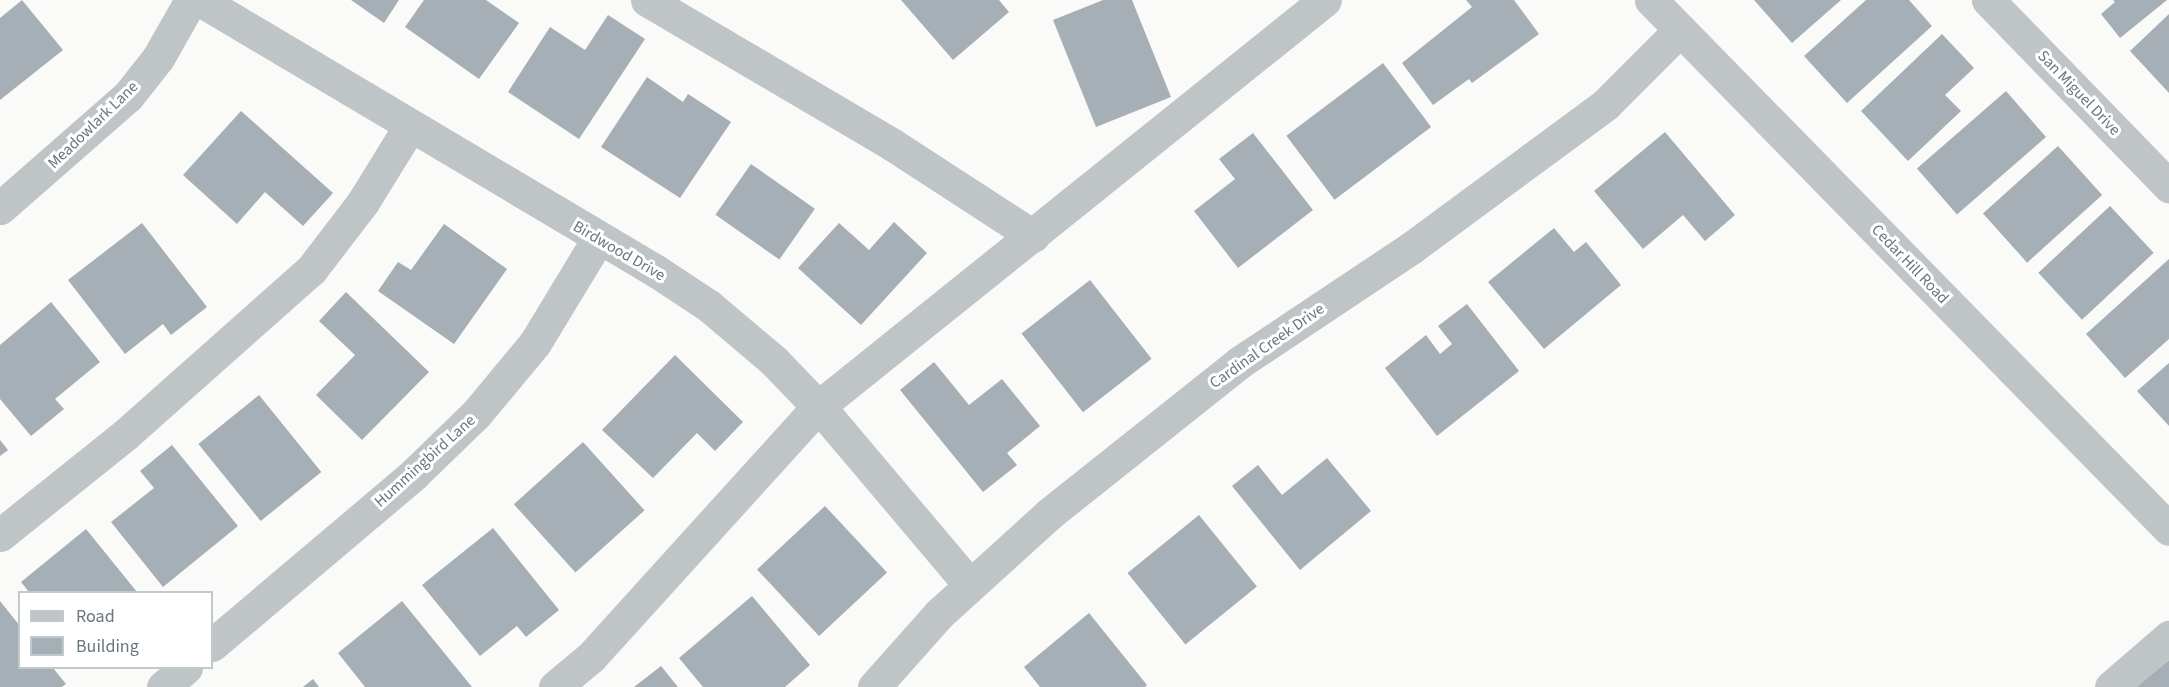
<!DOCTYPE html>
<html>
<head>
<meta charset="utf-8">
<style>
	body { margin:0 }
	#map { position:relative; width:2169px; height:687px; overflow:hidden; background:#fafaf8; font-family:"Source Sans 3",sans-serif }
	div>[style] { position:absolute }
	.building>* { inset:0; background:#a6afb5; transform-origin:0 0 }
	.minor>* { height:33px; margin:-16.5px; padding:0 16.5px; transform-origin:16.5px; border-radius:16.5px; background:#bfc4c7 }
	span { translate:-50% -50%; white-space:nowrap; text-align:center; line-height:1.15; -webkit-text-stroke:6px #fff; paint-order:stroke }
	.street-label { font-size:16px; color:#667781 }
	.legend { position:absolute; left:18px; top:591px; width:195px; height:78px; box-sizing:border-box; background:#fff; border:2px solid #c2c9cd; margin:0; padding:8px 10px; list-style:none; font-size:18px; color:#667781 }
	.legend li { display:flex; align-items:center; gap:12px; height:30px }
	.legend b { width:30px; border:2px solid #c2c9cd }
</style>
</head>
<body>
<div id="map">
	<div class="building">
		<div style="clip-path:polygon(22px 0,63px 50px,0 100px,0 18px)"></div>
		<div style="clip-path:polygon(351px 0,399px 0,384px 23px)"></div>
		<div style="clip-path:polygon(424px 0,486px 0,519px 23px,479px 79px,405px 27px)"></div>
		<div style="clip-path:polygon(901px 0,999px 0,1009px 12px,953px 60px)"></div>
		<div style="clip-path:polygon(1103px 0,1132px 0,1171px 97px,1096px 127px,1053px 20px)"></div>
		<div style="clip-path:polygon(1466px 0,1514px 0,1539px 34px,1472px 83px,1469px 79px,1433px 105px,1402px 63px,1472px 7px)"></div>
		<div style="clip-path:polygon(1754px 0,1841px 0,1792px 43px)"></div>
		<div style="clip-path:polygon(1866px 0,1909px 0,1932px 26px,1847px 103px,1804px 56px)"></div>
		<div style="clip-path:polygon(2113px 0,2167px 0,2120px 38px,2101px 14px,2115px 2px)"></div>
		<div style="clip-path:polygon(2169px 14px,2169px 93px,2130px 51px)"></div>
		<div style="clip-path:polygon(608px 15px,645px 39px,579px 139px,508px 92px,550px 27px,585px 50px)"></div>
		<div style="clip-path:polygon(1942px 34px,1974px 68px,1945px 95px,1961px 111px,1908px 161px,1861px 111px)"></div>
		<div style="left:1383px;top:63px;width:80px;height:121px;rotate:53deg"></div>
		<div style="clip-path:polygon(647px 77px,683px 102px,688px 94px,731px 122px,680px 198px,601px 147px)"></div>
		<div style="left:2006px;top:91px;width:61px;height:118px;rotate:49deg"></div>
		<div style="clip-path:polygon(241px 111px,333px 193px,303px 226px,265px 192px,237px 224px,183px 175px)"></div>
		<div style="clip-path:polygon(1665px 132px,1735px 215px,1705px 241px,1683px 215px,1643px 249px,1594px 191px)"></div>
		<div style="clip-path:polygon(1253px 133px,1313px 210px,1238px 268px,1194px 211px,1235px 179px,1219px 159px)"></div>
		<div style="left:2058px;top:146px;width:66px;height:101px;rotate:48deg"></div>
		<div style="left:751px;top:164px;width:78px;height:62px;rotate:35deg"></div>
		<div style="left:2110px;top:206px;width:64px;height:98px;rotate:47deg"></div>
		<div style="clip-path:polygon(894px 222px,927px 253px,861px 325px,798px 268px,839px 223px,869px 250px)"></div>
		<div style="clip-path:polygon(142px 223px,207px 307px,171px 335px,163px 324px,125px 354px,68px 280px)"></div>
		<div style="clip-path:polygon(444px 224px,507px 269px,454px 344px,378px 291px,398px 262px,411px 270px)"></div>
		<div style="clip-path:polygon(1554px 228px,1574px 252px,1586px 242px,1621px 285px,1544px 349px,1488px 282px)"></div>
		<div style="clip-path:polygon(2169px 259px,2169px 339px,2125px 378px,2086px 334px)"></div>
		<div style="left:1090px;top:280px;width:100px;height:87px;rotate:52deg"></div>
		<div style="clip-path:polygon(346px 292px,429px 372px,362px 440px,316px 395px,355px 355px,319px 321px)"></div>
		<div style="clip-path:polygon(51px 302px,100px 362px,55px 399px,64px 409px,31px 436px,0 399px,0 345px)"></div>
		<div style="clip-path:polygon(1467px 304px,1519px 371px,1437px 436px,1385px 368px,1426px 335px,1440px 354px,1452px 344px,1438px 326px)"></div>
		<div style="clip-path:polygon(675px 355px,743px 422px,715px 451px,697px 433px,653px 478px,602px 430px)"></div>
		<div style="clip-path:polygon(934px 362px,969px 405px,1002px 379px,1040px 426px,1007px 453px,1017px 465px,983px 492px,900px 390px)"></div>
		<div style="clip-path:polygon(2169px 363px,2169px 426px,2137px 391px)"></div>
		<div style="left:259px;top:395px;width:99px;height:78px;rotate:51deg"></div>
		<div style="clip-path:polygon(0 440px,8px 450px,0 456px)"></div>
		<div style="left:583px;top:442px;width:92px;height:93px;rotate:48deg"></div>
		<div style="clip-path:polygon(172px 445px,238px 526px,163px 587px,111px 522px,154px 488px,140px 471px)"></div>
		<div style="clip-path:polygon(1327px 458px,1371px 511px,1300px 570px,1232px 486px,1258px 465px,1282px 495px)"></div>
		<div style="left:825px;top:506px;width:91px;height:93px;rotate:47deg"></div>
		<div style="left:1199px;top:515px;width:92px;height:92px;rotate:51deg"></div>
		<div style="clip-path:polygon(493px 528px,559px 610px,526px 637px,517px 626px,480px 656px,422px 585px)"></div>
		<div style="clip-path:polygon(86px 529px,137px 592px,29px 592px,21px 582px)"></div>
		<div style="clip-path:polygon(752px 596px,810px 665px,785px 687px,703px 687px,679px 658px)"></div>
		<div style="clip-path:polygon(0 601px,20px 626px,20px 668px,53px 668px,66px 684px,62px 687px,0 687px)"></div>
		<div style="clip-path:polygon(402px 601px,472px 687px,365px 687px,338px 653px)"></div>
		<div style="clip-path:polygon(1089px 613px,1147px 685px,1145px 687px,1040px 687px,1024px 667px)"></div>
		<div style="clip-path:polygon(2169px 660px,2169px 687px,2136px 687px)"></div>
		<div style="clip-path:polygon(661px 666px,678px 687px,634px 687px)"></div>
		<div style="clip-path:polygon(313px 679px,319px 687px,303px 687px)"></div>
	</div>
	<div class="minor">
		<div style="left:200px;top:0;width:530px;rotate:30.72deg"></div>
		<div style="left:656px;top:271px;width:64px;rotate:33.4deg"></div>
		<div style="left:709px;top:306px;width:85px;rotate:40.2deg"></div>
		<div style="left:774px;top:361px;width:76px;rotate:46.1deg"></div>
		<div style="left:827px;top:416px;width:221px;rotate:49.8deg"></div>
		<div style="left:647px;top:0;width:286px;rotate:30.5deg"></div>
		<div style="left:893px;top:145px;width:167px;rotate:33deg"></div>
		<div style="left:1651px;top:0;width:740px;rotate:45.6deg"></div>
		<div style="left:1988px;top:0;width:260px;rotate:45.8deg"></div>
		<div style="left:0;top:208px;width:170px;rotate:-41.2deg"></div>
		<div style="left:128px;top:96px;width:48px;rotate:-51.7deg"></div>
		<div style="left:158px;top:58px;width:67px;rotate:-60.4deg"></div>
		<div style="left:0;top:535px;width:161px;rotate:-38.7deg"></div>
		<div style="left:126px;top:434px;width:247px;rotate:-41.6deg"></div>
		<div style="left:311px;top:270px;width:86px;rotate:-52.6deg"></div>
		<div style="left:363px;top:202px;width:89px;rotate:-58.3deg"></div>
		<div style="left:212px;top:645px;width:265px;rotate:-40.2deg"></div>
		<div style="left:414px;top:474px;width:86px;rotate:-44.1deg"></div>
		<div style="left:476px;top:414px;width:92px;rotate:-50.3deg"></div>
		<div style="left:535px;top:343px;width:122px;rotate:-58.8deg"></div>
		<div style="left:163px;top:687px;width:30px;rotate:-40deg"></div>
		<div style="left:555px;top:687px;width:47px;rotate:-39.8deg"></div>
		<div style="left:591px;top:657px;width:338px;rotate:-47.8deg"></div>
		<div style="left:818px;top:407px;width:650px;rotate:-38.76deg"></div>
		<div style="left:874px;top:687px;width:99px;rotate:-48.3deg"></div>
		<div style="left:940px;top:613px;width:147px;rotate:-42.2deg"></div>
		<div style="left:1049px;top:514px;width:244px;rotate:-38.5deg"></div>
		<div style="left:1240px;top:362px;width:206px;rotate:-33.7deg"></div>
		<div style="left:1411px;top:248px;width:242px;rotate:-36.4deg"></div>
		<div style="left:1606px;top:104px;width:105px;rotate:-45deg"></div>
		<div style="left:2111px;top:687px;width:77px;rotate:-40.8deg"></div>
	</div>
	<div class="street-label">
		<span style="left:2079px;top:93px;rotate:46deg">San Miguel Drive</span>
		<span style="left:93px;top:125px;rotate:-44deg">Meadowlark Lane</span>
		<span style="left:619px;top:251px;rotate:30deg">Birdwood Drive</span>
		<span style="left:1910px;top:264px;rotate:46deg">Cedar Hill Road</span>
		<span style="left:1267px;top:346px;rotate:-35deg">Cardinal Creek Drive</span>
		<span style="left:425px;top:461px;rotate:-42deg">Hummingbird Lane</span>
	</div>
	<ul class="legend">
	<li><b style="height:8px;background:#bfc4c7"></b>Road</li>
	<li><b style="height:16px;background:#a6afb5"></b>Building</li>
	</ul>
</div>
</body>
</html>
